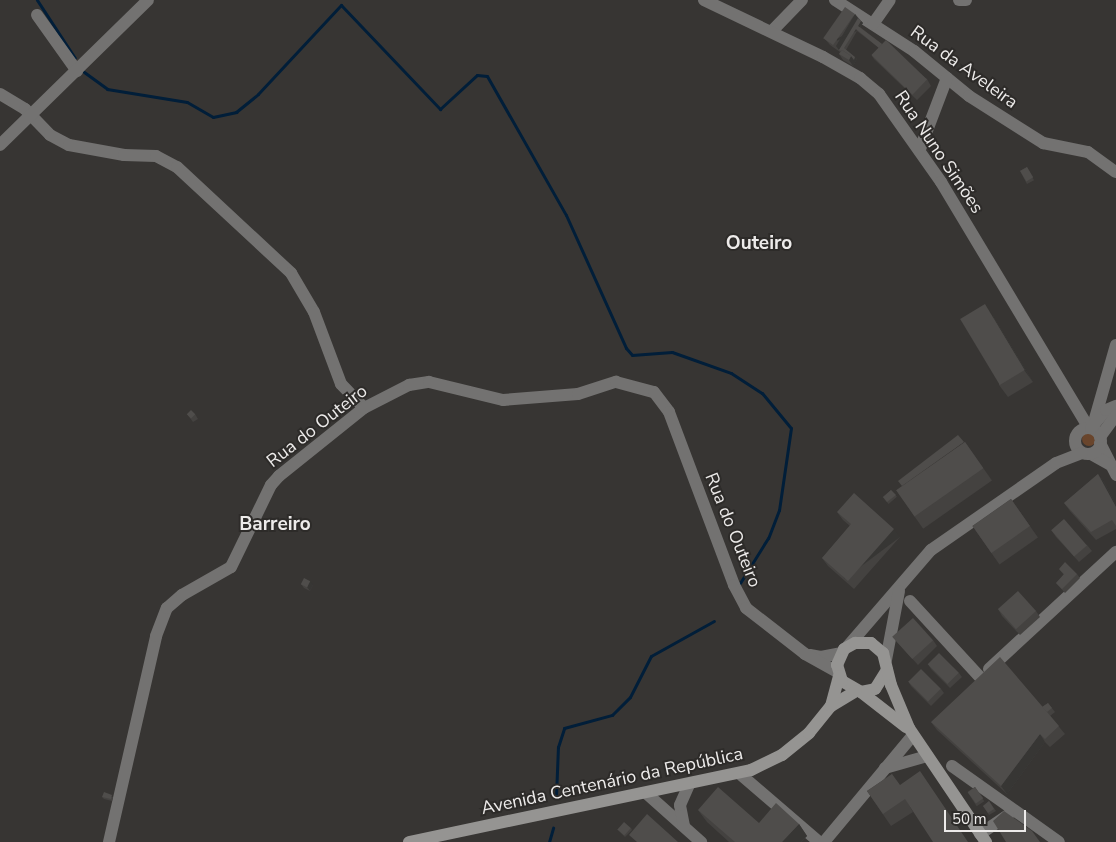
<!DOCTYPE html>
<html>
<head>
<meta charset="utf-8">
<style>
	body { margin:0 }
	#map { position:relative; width:1116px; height:842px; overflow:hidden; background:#373533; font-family:"Nunito Sans",sans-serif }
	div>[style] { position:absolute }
	.green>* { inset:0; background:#69452c }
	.round { border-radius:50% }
	.stream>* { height:3px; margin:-1.5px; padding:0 1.5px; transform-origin:1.5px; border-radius:1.5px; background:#011e39 }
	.minor>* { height:12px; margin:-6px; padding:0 6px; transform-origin:6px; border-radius:6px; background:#737271 }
	.tertiary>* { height:12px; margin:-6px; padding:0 6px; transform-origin:6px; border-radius:6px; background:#737271 }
	.tertiary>.ring { margin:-6px; padding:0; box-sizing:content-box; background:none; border:12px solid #737271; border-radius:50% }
	.secondary>* { height:12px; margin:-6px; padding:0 6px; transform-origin:6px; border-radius:6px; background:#959492 }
	.wall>* { inset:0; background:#444240; transform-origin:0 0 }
	.shaded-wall>* { inset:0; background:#373634; transform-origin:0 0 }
	.building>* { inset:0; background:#4f4d4b; transform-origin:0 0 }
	span { translate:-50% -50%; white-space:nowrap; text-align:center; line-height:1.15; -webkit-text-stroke:4px #2d2b29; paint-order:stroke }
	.street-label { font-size:18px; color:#edebea }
	.neighbourhood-label { font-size:19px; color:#edebea; font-weight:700 }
	.scale { position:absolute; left:944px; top:810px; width:82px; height:22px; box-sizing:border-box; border:2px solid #edebea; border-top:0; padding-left:6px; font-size:15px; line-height:18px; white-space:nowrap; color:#edebea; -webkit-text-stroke:4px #2d2b29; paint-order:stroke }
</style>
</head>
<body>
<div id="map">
	<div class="green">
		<div class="round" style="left:1082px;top:432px;width:14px;height:14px"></div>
	</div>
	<div class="stream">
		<div style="left:37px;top:0;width:69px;rotate:56.8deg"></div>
		<div style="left:84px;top:72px;width:29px;rotate:36deg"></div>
		<div style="left:107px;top:89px;width:81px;rotate:9.2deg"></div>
		<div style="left:187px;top:102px;width:30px;rotate:30deg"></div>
		<div style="left:213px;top:117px;width:24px;rotate:-12deg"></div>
		<div style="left:236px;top:112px;width:28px;rotate:-39deg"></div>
		<div style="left:258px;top:94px;width:122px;rotate:-47deg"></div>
		<div style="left:341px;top:5px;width:144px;rotate:46.4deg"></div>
		<div style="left:440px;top:109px;width:50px;rotate:-42.6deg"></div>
		<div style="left:477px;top:75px;width:10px;rotate:6deg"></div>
		<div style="left:487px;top:76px;width:160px;rotate:60.4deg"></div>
		<div style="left:566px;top:215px;width:146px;rotate:65.7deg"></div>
		<div style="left:626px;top:348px;width:9px;rotate:49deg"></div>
		<div style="left:632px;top:355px;width:40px;rotate:-4.3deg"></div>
		<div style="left:672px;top:352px;width:63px;rotate:19.6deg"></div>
		<div style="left:731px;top:373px;width:37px;rotate:33deg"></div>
		<div style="left:762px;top:393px;width:45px;rotate:50.4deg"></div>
		<div style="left:791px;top:428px;width:83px;rotate:98.3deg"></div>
		<div style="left:779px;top:510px;width:30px;rotate:111deg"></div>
		<div style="left:768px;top:538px;width:53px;rotate:121.9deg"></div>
		<div style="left:556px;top:796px;width:49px;rotate:-87.7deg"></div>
		<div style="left:558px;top:747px;width:20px;rotate:-72deg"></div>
		<div style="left:564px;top:728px;width:50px;rotate:-15.2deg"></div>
		<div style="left:612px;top:715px;width:25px;rotate:-45deg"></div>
		<div style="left:630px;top:697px;width:46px;rotate:-62.9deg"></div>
		<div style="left:651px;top:656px;width:72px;rotate:-29.1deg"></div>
		<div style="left:549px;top:842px;width:15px;rotate:-74deg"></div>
	</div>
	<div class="minor">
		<div style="left:835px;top:0;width:94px;rotate:32.8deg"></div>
		<div style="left:914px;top:51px;width:71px;rotate:39.3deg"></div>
		<div style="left:969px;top:96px;width:88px;rotate:32.4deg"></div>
		<div style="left:1043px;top:143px;width:46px;rotate:11.3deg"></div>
		<div style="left:1088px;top:152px;width:34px;rotate:36deg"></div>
		<div style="left:959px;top:0;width:7px"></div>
		<div style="left:37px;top:15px;width:69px;rotate:54.5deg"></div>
		<div style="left:873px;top:24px;width:29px;rotate:-55deg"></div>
		<div style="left:772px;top:31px;width:43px;rotate:-45.9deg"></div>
		<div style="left:0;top:94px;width:29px;rotate:31deg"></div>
		<div style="left:25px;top:109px;width:36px;rotate:46deg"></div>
		<div style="left:50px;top:135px;width:21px;rotate:28deg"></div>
		<div style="left:69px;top:145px;width:56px;rotate:10.3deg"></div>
		<div style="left:124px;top:155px;width:32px;rotate:2deg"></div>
		<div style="left:156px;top:156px;width:24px;rotate:28deg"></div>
		<div style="left:177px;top:167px;width:156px;rotate:42.9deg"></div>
		<div style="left:291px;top:273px;width:45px;rotate:59.5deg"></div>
		<div style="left:314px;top:312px;width:77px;rotate:69.4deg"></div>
		<div style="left:341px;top:384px;width:33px;rotate:46deg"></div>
		<div style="left:920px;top:149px;width:76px;rotate:-69.2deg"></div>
		<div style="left:1094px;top:422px;width:80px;rotate:-74.1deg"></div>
		<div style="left:1100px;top:443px;width:36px;rotate:63deg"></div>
		<div style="left:1091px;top:454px;width:21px;rotate:29deg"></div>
		<div style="left:910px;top:601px;width:103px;rotate:47.4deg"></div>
		<div style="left:810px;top:655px;width:11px;rotate:10deg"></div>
		<div style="left:821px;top:657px;width:20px;rotate:-11deg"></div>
		<div style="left:989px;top:669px;width:173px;rotate:-42.7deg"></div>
		<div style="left:952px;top:766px;width:131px;rotate:35.4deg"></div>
		<div style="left:740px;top:774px;width:104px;rotate:40.7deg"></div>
		<div style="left:646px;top:793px;width:74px;rotate:41.7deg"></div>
		<div style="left:684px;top:826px;width:21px;rotate:-101deg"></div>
		<div style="left:680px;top:805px;width:22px;rotate:-66deg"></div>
		<div style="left:980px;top:834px;width:34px;rotate:-34deg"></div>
		<div style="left:109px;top:842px;width:211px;rotate:-77.1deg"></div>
		<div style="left:156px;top:636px;width:30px;rotate:-69deg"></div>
		<div style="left:167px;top:608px;width:20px;rotate:-41deg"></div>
		<div style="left:182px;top:595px;width:56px;rotate:-29.7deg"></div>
		<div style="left:231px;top:567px;width:91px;rotate:-64deg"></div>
		<div style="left:271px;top:485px;width:12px;rotate:-48deg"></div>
		<div style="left:279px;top:476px;width:109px;rotate:-38.7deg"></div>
		<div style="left:364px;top:408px;width:51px;rotate:-27.1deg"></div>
		<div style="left:409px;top:385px;width:20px;rotate:-9deg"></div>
		<div style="left:429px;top:382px;width:76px;rotate:13.7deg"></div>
		<div style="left:503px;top:400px;width:75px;rotate:-4.6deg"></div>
		<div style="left:578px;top:394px;width:40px;rotate:-18deg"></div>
		<div style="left:616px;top:382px;width:39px;rotate:15deg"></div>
		<div style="left:654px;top:392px;width:25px;rotate:53deg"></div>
		<div style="left:669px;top:412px;width:185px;rotate:69.4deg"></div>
		<div style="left:734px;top:585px;width:26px;rotate:62deg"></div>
		<div style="left:746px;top:608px;width:75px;rotate:37.9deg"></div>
		<div style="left:805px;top:654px;width:38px;rotate:29deg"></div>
	</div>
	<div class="tertiary">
		<div style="left:704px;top:0;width:132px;rotate:25.6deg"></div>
		<div style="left:823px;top:57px;width:43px;rotate:29.6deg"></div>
		<div style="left:860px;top:78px;width:25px;rotate:40deg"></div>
		<div style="left:879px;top:94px;width:108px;rotate:54.8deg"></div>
		<div style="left:941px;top:182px;width:287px;rotate:59deg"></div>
		<div style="left:0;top:145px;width:207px;rotate:-44.4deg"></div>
		<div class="ring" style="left:1075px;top:428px;width:14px;height:14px"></div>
		<div style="left:1091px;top:428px;width:23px;rotate:-50deg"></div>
		<div style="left:1106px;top:410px;width:11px;rotate:-22deg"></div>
		<div style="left:1100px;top:437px;width:27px;rotate:-54deg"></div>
		<div style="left:848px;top:646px;width:127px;rotate:-49.2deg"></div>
		<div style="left:931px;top:550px;width:152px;rotate:-34.8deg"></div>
		<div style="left:1056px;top:463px;width:28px;rotate:-21deg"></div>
		<div style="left:886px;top:660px;width:70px;rotate:-79.3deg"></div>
		<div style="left:885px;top:768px;width:44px;rotate:-15.9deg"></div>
		<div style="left:824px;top:842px;width:139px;rotate:-50.2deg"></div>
	</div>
	<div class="secondary">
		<div style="left:887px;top:670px;width:22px;rotate:122deg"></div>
		<div style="left:875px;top:689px;width:14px;rotate:168deg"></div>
		<div style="left:861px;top:692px;width:22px;rotate:-150deg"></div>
		<div style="left:842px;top:681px;width:17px;rotate:-107deg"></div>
		<div style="left:837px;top:665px;width:17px;rotate:-66deg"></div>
		<div style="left:844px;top:649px;width:13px;rotate:-29deg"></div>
		<div style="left:855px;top:643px;width:16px"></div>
		<div style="left:871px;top:643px;width:16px;rotate:40deg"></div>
		<div style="left:883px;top:653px;width:33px;rotate:76deg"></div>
		<div style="left:891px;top:685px;width:47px;rotate:67.3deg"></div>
		<div style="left:909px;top:728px;width:138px;rotate:56deg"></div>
		<div style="left:861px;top:692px;width:57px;rotate:37.9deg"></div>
		<div style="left:831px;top:706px;width:29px;rotate:-31deg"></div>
		<div style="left:409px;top:842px;width:349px;rotate:-11.9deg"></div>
		<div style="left:751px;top:770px;width:34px;rotate:-26deg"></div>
		<div style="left:782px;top:755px;width:35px;rotate:-39deg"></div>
		<div style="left:809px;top:733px;width:35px;rotate:-51deg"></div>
		<div style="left:831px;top:706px;width:31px;rotate:-75deg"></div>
	</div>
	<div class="wall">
		<div style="clip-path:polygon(855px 14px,863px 23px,860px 27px,927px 79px,931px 86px,917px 100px,874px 59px,872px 56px,879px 48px,857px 31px,846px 50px,857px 59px,853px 66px,843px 60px,839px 54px,840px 52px,830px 45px,825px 39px)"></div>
		<div style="left:1027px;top:167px;width:15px;height:8px;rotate:62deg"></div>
		<div style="clip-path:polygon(993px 316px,1033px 382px,1008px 397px,999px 385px)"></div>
		<div style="clip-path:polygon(187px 414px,195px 414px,198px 419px,193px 422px)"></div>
		<div style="left:965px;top:442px;width:47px;height:84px;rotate:55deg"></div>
		<div style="clip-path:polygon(1098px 474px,1104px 482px,1116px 505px,1116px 529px,1096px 540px,1070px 511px,1064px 503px)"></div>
		<div style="left:891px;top:490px;width:9px;height:11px;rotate:49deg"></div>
		<div style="left:1011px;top:499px;width:47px;height:47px;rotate:55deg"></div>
		<div style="clip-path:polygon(837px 512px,900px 537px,854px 589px,828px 566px,822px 558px,850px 526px,843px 520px)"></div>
		<div style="clip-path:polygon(1052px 531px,1087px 545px,1092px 551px,1079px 562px,1056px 537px)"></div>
		<div style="clip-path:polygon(1059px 569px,1077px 574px,1080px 578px,1065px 593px,1056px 583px,1064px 575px)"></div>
		<div style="clip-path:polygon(301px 584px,313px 585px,310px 591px,304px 588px)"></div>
		<div style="clip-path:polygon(998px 609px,1036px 611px,1040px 617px,1020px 635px,1002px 616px)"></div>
		<div style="clip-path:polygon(893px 637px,933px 640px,937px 646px,918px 665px,898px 643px)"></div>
		<div style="clip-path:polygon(928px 664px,959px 673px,962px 677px,950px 688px,931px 669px)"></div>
		<div style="clip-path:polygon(908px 681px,941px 689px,944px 693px,931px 706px,911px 686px)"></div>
		<div style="clip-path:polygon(1048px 703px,1055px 712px,1050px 716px,1065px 734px,1050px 747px,1045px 742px,1007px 794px,937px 730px,931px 722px,1042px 707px)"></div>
		<div style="clip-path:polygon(892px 774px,913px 812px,891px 826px,867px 791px)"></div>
		<div style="left:975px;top:787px;width:17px;height:9px;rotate:57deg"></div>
		<div style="clip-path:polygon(102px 797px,113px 797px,112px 801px,104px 799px)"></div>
		<div style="clip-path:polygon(989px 801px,996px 811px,989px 815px,983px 806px)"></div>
		<div style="clip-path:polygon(698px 810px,759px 823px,799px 824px,807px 836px,801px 842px,729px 842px,707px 822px)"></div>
		<div style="clip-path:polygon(631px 828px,632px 830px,625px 837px,617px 829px)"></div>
	</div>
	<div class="shaded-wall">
		<div style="clip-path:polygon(855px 14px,859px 20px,839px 50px,836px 46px)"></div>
		<div style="clip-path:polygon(861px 21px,863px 23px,859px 28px,858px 26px)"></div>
		<div style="left:856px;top:29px;width:2px;height:22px;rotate:63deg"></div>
		<div style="clip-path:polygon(851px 56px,855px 57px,857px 59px,853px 66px,849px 60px)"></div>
		<div style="clip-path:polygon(985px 304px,993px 316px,1033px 382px,1024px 370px)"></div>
		<div style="clip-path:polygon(1098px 474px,1104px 482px,1116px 505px,1116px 507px)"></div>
		<div style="left:894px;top:529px;width:10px;height:69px;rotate:53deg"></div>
		<div style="clip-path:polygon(310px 581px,313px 585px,310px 591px,307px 587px)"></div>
		<div style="clip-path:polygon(1040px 734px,1045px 742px,1007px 794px,1001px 786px)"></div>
		<div style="clip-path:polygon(799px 824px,807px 836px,801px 842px,782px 842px)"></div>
	</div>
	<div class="building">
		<div style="left:845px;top:7px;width:12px;height:38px;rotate:35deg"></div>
		<div style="clip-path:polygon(858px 18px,861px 21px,858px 26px,882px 44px,879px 48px,856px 29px,844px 48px,855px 57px,854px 60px,851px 56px,842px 50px,841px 51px,839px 50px)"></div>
		<div style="left:886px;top:40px;width:57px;height:21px;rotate:44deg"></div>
		<div style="clip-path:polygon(842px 50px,851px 56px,849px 60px,839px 54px)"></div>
		<div style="left:1027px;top:167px;width:12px;height:8px;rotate:59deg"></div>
		<div style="left:985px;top:304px;width:77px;height:29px;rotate:59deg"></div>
		<div style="left:191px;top:410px;width:6px;height:6px;rotate:45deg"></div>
		<div style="clip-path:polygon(958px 435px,964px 442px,902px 486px,898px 481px)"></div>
		<div style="left:965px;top:442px;width:32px;height:84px;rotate:55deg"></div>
		<div style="clip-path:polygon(1098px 474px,1116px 507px,1116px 526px,1112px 520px,1091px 532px,1064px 503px)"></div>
		<div style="clip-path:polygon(891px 490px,896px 495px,887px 502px,883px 497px)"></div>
		<div style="clip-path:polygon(854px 493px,894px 529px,848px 581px,822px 558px,851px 524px,837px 512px)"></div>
		<div style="left:1011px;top:499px;width:33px;height:47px;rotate:55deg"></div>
		<div style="left:1064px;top:519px;width:35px;height:17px;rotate:49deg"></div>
		<div style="clip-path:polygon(1065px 562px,1077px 574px,1062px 589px,1056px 583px,1064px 574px,1059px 569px)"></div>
		<div style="left:304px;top:578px;width:7px;height:7px;rotate:27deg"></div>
		<div style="left:1018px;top:591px;width:27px;height:27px;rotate:48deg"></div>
		<div style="left:913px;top:618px;width:30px;height:28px;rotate:48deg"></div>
		<div style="left:939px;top:653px;width:28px;height:16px;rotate:45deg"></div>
		<div style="clip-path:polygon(1000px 657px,1059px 726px,1045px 739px,1040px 734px,1001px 786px,931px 722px)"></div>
		<div style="left:921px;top:669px;width:28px;height:18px;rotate:45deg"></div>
		<div style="clip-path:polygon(1048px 703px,1052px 708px,1047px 712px,1042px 707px)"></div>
		<div style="clip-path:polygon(920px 771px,968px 842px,933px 842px,905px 799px,883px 814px,867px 791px,892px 774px,900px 785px)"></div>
		<div style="clip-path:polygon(718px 787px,759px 823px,776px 803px,799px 824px,782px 842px,735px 842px,698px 810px)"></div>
		<div style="left:975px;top:787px;width:14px;height:9px;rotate:54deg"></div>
		<div style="clip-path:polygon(104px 792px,112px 795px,111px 799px,102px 797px)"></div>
		<div style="clip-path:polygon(989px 801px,994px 809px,988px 813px,983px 806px)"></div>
		<div style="clip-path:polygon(1004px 811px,1032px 831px,1040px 842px,1006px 842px,993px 821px)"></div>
		<div style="clip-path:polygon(647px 814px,678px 842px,637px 842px,629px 835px)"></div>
		<div style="left:624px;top:822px;width:9px;height:10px;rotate:41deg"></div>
	</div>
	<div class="street-label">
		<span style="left:964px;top:67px;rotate:36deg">Rua da Aveleira</span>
		<span style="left:939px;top:152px;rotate:56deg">Rua Nuno Simões</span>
		<span style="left:317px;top:426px;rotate:-38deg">Rua do Outeiro</span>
		<span style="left:733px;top:530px;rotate:68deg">Rua do Outeiro</span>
		<span style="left:612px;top:781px;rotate:-12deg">Avenida Centenário da República</span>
	</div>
	<div class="neighbourhood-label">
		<span style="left:759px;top:244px">Outeiro</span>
		<span style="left:275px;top:525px">Barreiro</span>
	</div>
	<div class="scale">50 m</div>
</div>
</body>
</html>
